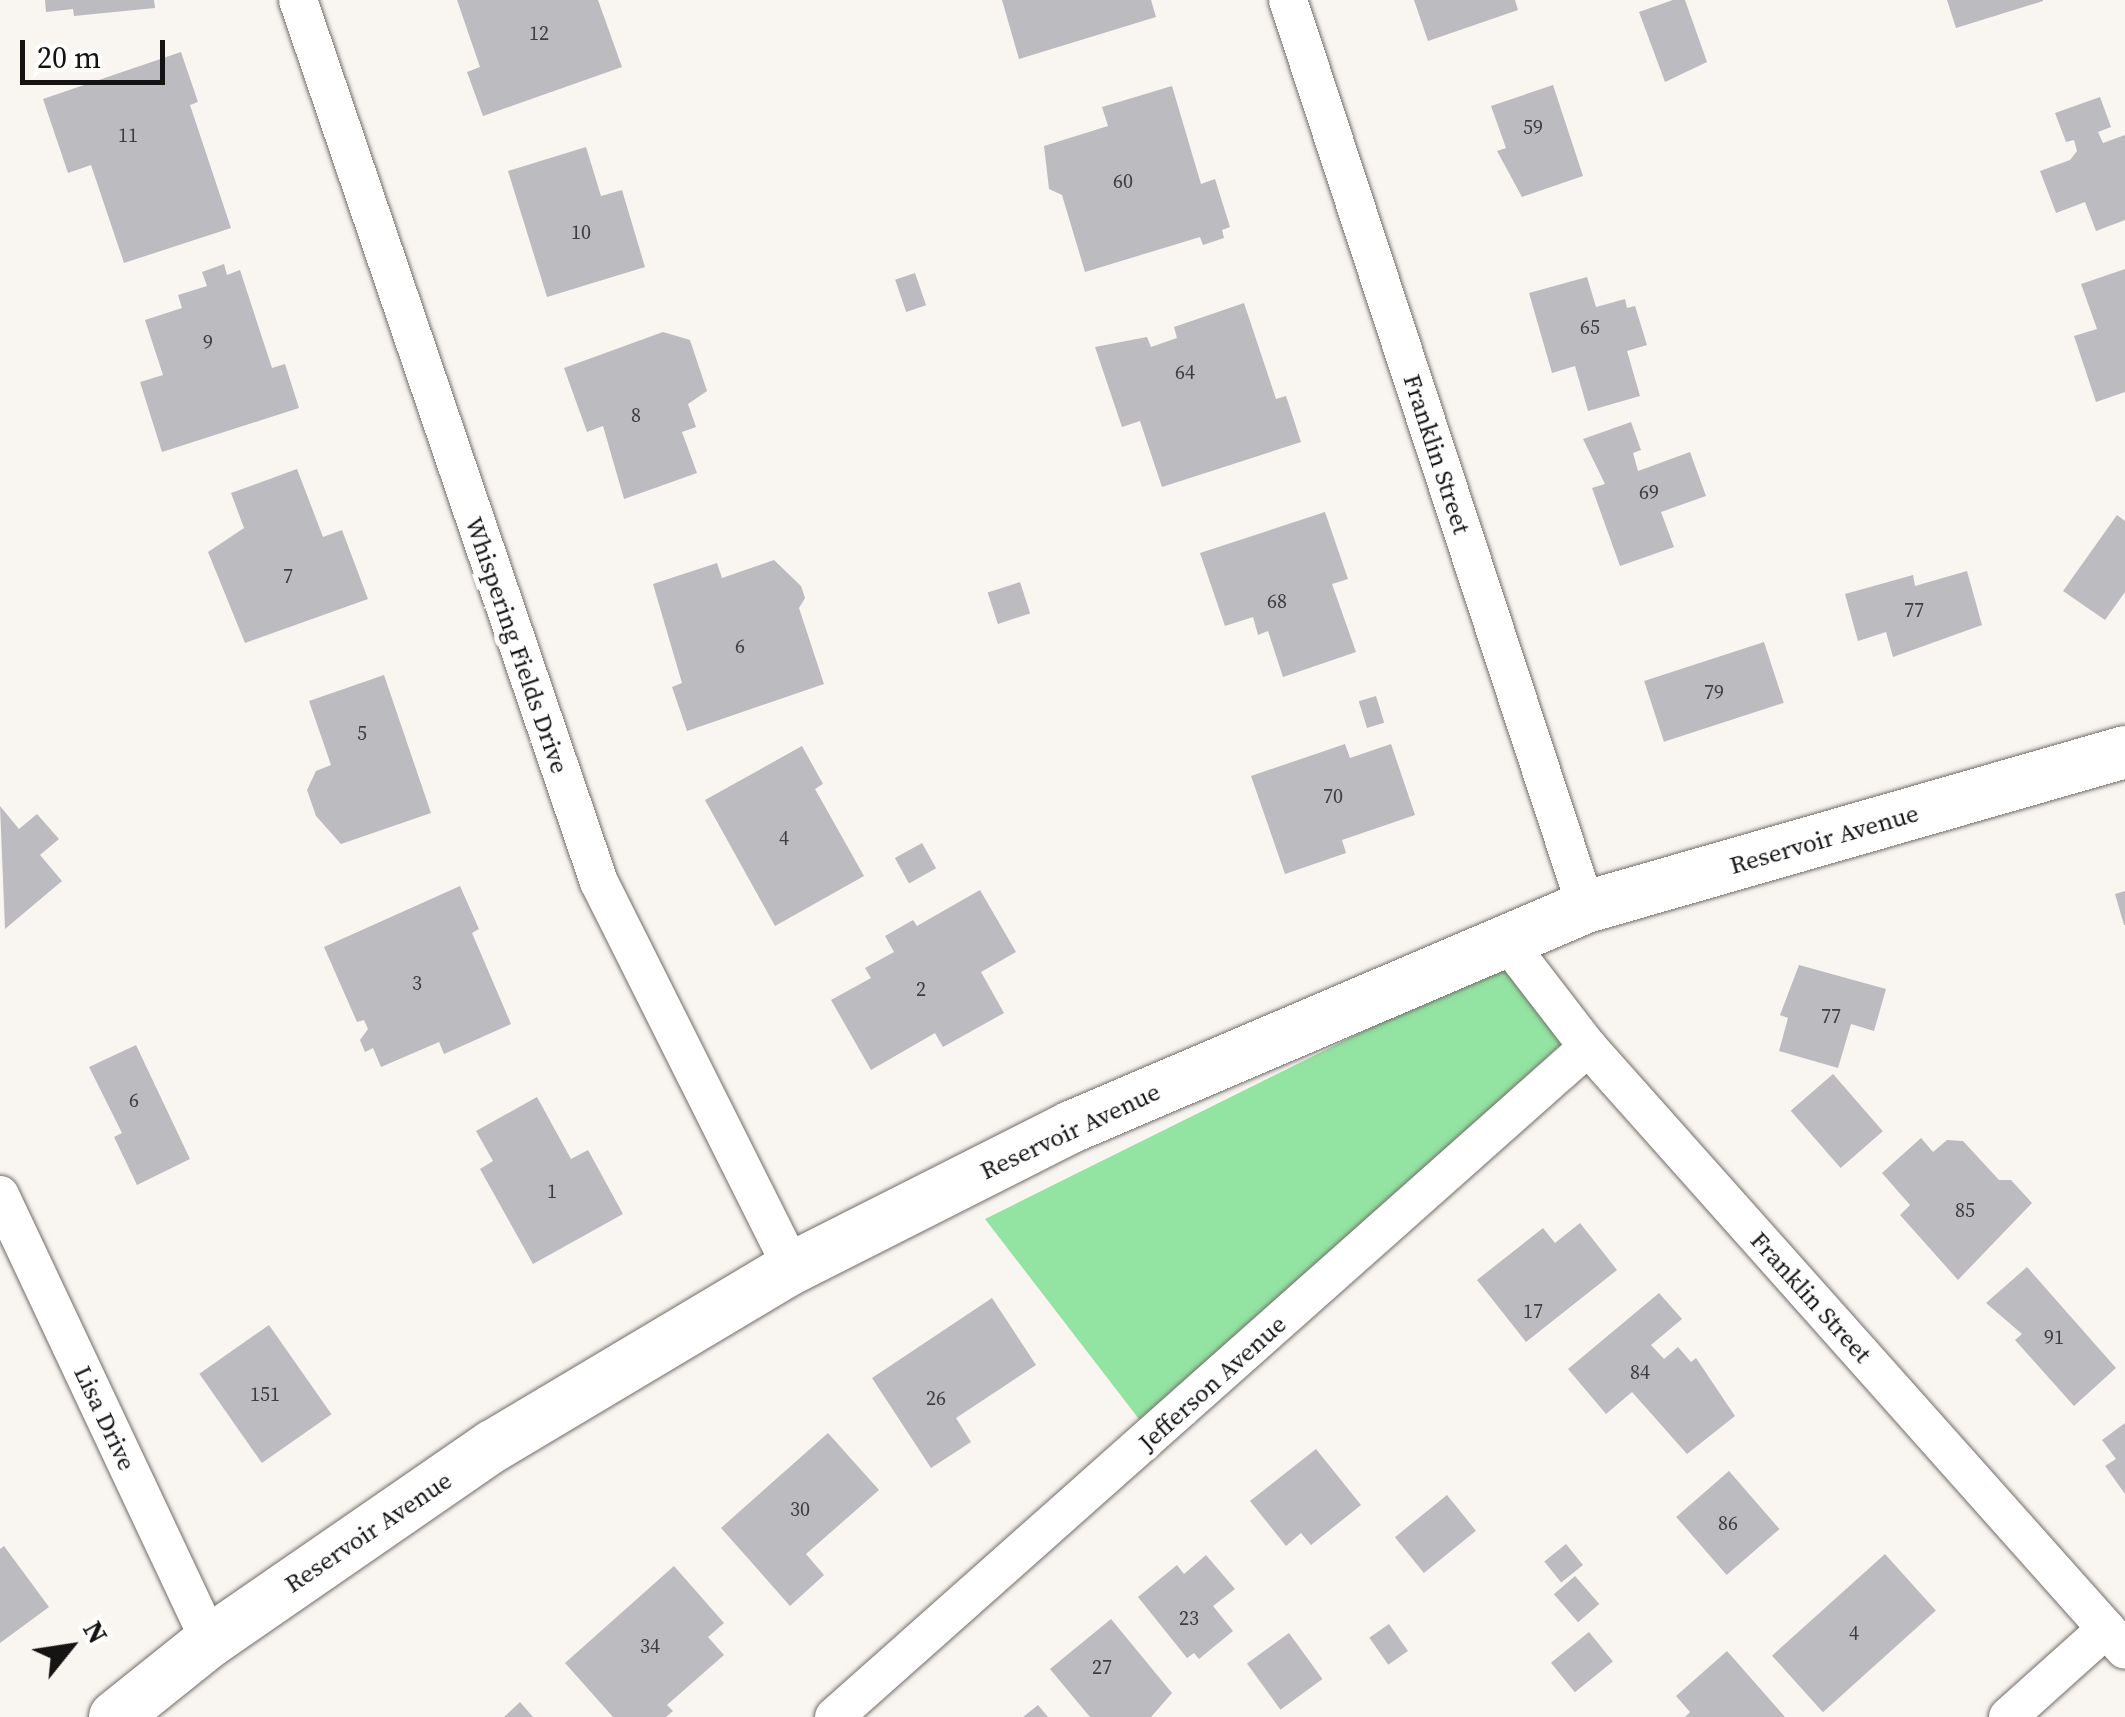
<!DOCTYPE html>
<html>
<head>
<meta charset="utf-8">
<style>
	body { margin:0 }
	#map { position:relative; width:2125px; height:1717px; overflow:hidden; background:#f9f5f1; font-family:"Source Serif 4",serif }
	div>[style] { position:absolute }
	.green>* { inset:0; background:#93e3a2 }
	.building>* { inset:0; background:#bcbbc0; transform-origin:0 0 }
	.roads { filter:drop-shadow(0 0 2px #716d69) drop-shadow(0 0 2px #716d69) }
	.minor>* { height:38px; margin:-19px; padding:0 19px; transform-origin:19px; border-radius:19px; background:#fff }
	.secondary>* { height:52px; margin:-26px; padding:0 26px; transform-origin:26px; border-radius:26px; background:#fff }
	span { translate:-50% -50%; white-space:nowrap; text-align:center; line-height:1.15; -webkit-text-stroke:10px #fff; paint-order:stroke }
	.number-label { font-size:20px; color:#3f3e3e }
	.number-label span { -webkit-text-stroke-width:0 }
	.street-label { font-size:25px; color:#151413 }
	.north { position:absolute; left:20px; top:1597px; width:100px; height:100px; -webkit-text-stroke:8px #fff; paint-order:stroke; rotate:60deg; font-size:28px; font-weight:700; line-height:40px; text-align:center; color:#151413 }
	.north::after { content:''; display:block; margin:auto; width:35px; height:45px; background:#151413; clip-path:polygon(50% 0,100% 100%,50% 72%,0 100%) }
	.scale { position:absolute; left:20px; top:40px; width:145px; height:45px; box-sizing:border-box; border:5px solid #151413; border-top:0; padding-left:12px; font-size:30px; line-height:35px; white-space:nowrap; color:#151413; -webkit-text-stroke:8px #fff; paint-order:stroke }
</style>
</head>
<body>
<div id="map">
	<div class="green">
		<div style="clip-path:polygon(1503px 962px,1566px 1040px,1142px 1423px,985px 1219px)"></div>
	</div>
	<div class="building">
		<div style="clip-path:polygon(45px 0,154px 0,155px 8px,74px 16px,73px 9px,46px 12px)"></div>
		<div style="clip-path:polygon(457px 0,598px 0,622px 67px,483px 116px,467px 72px,480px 67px)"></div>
		<div style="clip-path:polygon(1002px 0,1151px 0,1156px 17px,1019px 59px)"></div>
		<div style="clip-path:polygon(1414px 0,1515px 0,1518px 10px,1428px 41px)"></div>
		<div style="clip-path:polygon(1673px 0,1685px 0,1707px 62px,1665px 82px,1639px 12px)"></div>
		<div style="clip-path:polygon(1947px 0,2043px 0,2043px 1px,1956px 28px)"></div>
		<div style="clip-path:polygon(181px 52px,198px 102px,190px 105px,231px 228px,124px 263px,91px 165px,68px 173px,43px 99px)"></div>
		<div style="clip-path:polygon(1553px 85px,1583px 176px,1522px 197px,1497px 151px,1506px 148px,1491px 106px)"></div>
		<div style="clip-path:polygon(1172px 86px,1201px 184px,1215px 179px,1230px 227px,1222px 230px,1224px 238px,1203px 245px,1200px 237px,1085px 272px,1062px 195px,1049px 189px,1044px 146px,1108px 126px,1102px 107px)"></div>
		<div style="clip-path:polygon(2100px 97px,2111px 127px,2098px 132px,2103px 143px,2125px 135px,2125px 220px,2096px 231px,2085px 202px,2056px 213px,2040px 171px,2070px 160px,2077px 151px,2074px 140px,2066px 142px,2055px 113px)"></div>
		<div style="clip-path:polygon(586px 147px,601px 196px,622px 190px,645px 267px,547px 297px,508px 171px)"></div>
		<div style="clip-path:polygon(224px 264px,227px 275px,240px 270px,272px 368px,285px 364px,299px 408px,162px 452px,140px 382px,163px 375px,145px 320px,182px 308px,178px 295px,207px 286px,202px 272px)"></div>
		<div style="clip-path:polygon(2125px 269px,2125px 392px,2096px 402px,2074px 336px,2097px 329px,2081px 284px)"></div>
		<div style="left:915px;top:273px;width:34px;height:21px;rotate:71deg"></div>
		<div style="clip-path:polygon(1587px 277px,1596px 307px,1625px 299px,1627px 308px,1635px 306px,1647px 345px,1627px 351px,1640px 396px,1588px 411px,1575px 366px,1552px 373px,1529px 293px)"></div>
		<div style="clip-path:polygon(1244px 303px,1276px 399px,1286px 396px,1301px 442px,1162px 487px,1140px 421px,1122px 427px,1095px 347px,1147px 337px,1151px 347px,1177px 338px,1174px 327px)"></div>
		<div style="clip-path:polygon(663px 332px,690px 340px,707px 391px,688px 404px,696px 427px,682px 432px,697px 473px,624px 499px,603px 426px,587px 432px,564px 368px)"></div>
		<div style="clip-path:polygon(1631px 422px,1641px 450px,1633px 453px,1638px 471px,1690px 452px,1706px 496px,1661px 512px,1674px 547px,1620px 566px,1592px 488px,1605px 484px,1583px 439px)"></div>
		<div style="clip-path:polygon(297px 469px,323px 537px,342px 530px,368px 599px,245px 643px,208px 552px,244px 528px,231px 493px)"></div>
		<div style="clip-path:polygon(1325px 512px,1348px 579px,1332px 584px,1356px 652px,1283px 677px,1268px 631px,1258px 635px,1253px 617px,1225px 626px,1200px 553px)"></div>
		<div style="clip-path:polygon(2117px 515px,2125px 521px,2125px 592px,2105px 620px,2063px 591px)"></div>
		<div style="clip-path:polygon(774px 560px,801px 586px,805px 598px,799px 608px,824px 684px,687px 731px,672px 687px,682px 683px,653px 584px,717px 563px,722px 578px)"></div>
		<div style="clip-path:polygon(1967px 571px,1982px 625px,1893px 657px,1886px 632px,1858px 641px,1845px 594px,1913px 575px,1915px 586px)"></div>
		<div style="left:1020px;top:582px;width:33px;height:34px;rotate:72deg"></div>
		<div style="left:1764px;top:642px;width:64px;height:126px;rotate:72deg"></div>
		<div style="clip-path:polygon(384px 675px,431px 813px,341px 844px,316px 816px,307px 790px,316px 771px,331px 765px,309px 701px)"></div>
		<div style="left:1376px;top:696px;width:28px;height:18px;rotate:73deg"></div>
		<div style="clip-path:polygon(1345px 744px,1350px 758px,1391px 744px,1415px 815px,1342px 840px,1346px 853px,1285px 874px,1251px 776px)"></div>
		<div style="clip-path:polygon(802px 746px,823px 784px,815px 789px,864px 876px,775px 926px,705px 800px)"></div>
		<div style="clip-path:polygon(0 806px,19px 829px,37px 814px,59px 839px,40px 855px,62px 881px,5px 929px)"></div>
		<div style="left:922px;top:843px;width:29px;height:31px;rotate:61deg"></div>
		<div style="clip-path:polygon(460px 886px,479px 929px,472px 933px,511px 1024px,444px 1054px,439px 1042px,381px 1067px,373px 1048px,365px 1052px,360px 1040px,368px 1029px,364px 1020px,357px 1022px,324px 947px)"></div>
		<div style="clip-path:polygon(980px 890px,1016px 952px,981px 972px,1004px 1013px,943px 1047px,935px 1033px,871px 1070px,831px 1000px,871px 978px,865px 968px,894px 952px,885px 936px,913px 920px,917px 926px)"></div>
		<div style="clip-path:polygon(2125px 891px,2125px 925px,2124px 925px,2115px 894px)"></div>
		<div style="clip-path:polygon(1799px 965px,1886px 989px,1874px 1031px,1851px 1024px,1838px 1068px,1779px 1051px,1788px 1018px,1780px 1015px)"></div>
		<div style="clip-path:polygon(136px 1045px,190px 1159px,137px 1185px,114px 1137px,122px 1133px,89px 1067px)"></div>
		<div style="left:1833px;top:1074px;width:76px;height:56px;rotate:49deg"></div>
		<div style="clip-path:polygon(537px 1097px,571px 1159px,588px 1150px,623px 1214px,533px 1264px,480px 1169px,493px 1161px,476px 1131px)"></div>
		<div style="clip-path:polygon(1921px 1138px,1933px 1152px,1947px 1140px,1963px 1141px,1999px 1180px,2011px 1180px,2032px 1203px,1958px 1280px,1900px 1215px,1910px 1205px,1882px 1173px)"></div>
		<div style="clip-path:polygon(1580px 1223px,1617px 1270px,1526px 1342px,1477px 1280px,1543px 1228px,1555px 1243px)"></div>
		<div style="clip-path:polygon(2027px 1267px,2116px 1368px,2074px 1406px,2015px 1340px,2022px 1334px,1986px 1303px)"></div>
		<div style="clip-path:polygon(1659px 1293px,1682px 1319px,1651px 1345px,1664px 1359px,1678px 1347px,1691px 1362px,1696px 1358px,1735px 1416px,1687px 1454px,1632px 1392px,1606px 1414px,1568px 1369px)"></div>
		<div style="clip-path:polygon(992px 1298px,1036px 1365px,956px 1418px,971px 1442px,931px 1468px,872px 1378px)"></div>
		<div style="left:269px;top:1325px;width:109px;height:85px;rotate:55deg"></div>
		<div style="clip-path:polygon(2125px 1423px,2125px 1494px,2105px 1466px,2116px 1459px,2102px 1440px)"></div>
		<div style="clip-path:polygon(828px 1433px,879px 1490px,806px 1554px,824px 1575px,790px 1606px,721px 1528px)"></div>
		<div style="clip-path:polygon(1316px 1449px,1361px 1505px,1311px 1545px,1301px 1533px,1286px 1546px,1250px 1501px)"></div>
		<div style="left:1729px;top:1471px;width:77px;height:70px;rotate:49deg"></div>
		<div style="left:1447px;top:1495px;width:46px;height:67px;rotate:51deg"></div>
		<div style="left:1566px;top:1544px;width:27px;height:28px;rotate:51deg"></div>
		<div style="clip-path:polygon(4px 1546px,49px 1607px,0 1643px,0 1549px)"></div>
		<div style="left:1885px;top:1554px;width:76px;height:152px;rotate:48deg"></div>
		<div style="clip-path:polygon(1206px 1555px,1235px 1589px,1213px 1606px,1233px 1631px,1199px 1659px,1194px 1653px,1187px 1658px,1138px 1597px,1177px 1565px,1184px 1574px)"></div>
		<div style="clip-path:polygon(674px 1566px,724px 1623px,708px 1637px,724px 1655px,667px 1705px,673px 1711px,666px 1717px,613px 1717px,565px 1663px)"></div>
		<div style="left:1575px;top:1576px;width:37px;height:28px;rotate:49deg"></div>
		<div style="clip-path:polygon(1111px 1619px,1172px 1693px,1151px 1717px,1090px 1717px,1050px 1669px)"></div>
		<div style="left:1389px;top:1624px;width:33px;height:24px;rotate:55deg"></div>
		<div style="left:1589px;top:1632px;width:38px;height:49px;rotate:51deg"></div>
		<div style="left:1289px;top:1633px;width:57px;height:52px;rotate:54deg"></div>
		<div style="clip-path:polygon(1727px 1651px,1785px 1717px,1685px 1717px,1690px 1712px,1676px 1696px)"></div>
		<div style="clip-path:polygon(520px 1702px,533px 1717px,504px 1717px)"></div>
		<div style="clip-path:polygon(1038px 1705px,1048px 1717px,1023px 1717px)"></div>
	</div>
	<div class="roads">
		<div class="minor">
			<div style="left:298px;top:0;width:932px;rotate:71.16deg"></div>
			<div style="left:599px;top:882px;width:432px;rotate:63.4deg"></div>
			<div style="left:1288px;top:0;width:955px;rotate:71.81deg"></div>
			<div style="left:1504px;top:938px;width:138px;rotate:52.4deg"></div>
			<div style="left:1588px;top:1047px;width:807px;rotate:48.31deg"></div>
			<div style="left:0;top:1195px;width:493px;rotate:64.8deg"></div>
			<div style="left:834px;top:1717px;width:1009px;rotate:-41.62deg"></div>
			<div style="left:2008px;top:1717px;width:132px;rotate:-41.9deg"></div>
		</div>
		<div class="secondary">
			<div style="left:115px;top:1717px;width:122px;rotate:-38.7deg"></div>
			<div style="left:210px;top:1641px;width:344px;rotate:-34.6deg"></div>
			<div style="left:493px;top:1446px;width:348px;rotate:-30.8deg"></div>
			<div style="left:792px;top:1268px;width:313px;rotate:-26.8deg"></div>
			<div style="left:1071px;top:1127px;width:560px;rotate:-23.13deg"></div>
			<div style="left:1586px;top:907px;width:561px;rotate:-16.04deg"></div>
		</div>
	</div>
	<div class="number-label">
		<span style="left:539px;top:33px">12</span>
		<span style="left:1533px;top:127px">59</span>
		<span style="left:128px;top:135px">11</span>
		<span style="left:1123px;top:181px">60</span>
		<span style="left:581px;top:232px">10</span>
		<span style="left:1590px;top:327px">65</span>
		<span style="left:208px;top:342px">9</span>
		<span style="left:1185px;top:372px">64</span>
		<span style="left:636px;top:415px">8</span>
		<span style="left:1649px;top:492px">69</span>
		<span style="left:288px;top:576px">7</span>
		<span style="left:1277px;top:601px">68</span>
		<span style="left:1914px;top:610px">77</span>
		<span style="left:740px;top:646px">6</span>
		<span style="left:1714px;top:692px">79</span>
		<span style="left:362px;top:733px">5</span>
		<span style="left:1333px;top:796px">70</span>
		<span style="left:784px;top:838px">4</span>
		<span style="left:417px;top:983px">3</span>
		<span style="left:921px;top:989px">2</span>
		<span style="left:1831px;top:1016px">77</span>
		<span style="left:134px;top:1100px">6</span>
		<span style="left:552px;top:1191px">1</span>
		<span style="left:1965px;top:1210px">85</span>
		<span style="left:1533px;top:1311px">17</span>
		<span style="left:2054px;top:1337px">91</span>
		<span style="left:1640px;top:1372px">84</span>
		<span style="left:265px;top:1394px">151</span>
		<span style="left:936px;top:1398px">26</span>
		<span style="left:800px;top:1509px">30</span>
		<span style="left:1728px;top:1523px">86</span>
		<span style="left:1189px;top:1618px">23</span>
		<span style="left:1854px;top:1633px">4</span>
		<span style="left:650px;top:1646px">34</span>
		<span style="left:1102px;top:1667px">27</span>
	</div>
	<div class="street-label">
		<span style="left:1437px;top:454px;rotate:72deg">Franklin Street</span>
		<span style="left:517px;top:645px;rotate:71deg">Whispering Fields Drive</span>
		<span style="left:1824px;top:839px;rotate:-16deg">Reservoir Avenue</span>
		<span style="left:1070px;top:1131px;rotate:-25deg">Reservoir Avenue</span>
		<span style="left:1811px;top:1297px;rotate:48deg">Franklin Street</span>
		<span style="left:1212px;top:1383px;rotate:-42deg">Jefferson Avenue</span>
		<span style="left:105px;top:1418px;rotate:65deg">Lisa Drive</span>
		<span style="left:368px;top:1532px;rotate:-34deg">Reservoir Avenue</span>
	</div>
	<div class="north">N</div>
	<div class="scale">20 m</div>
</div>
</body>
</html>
